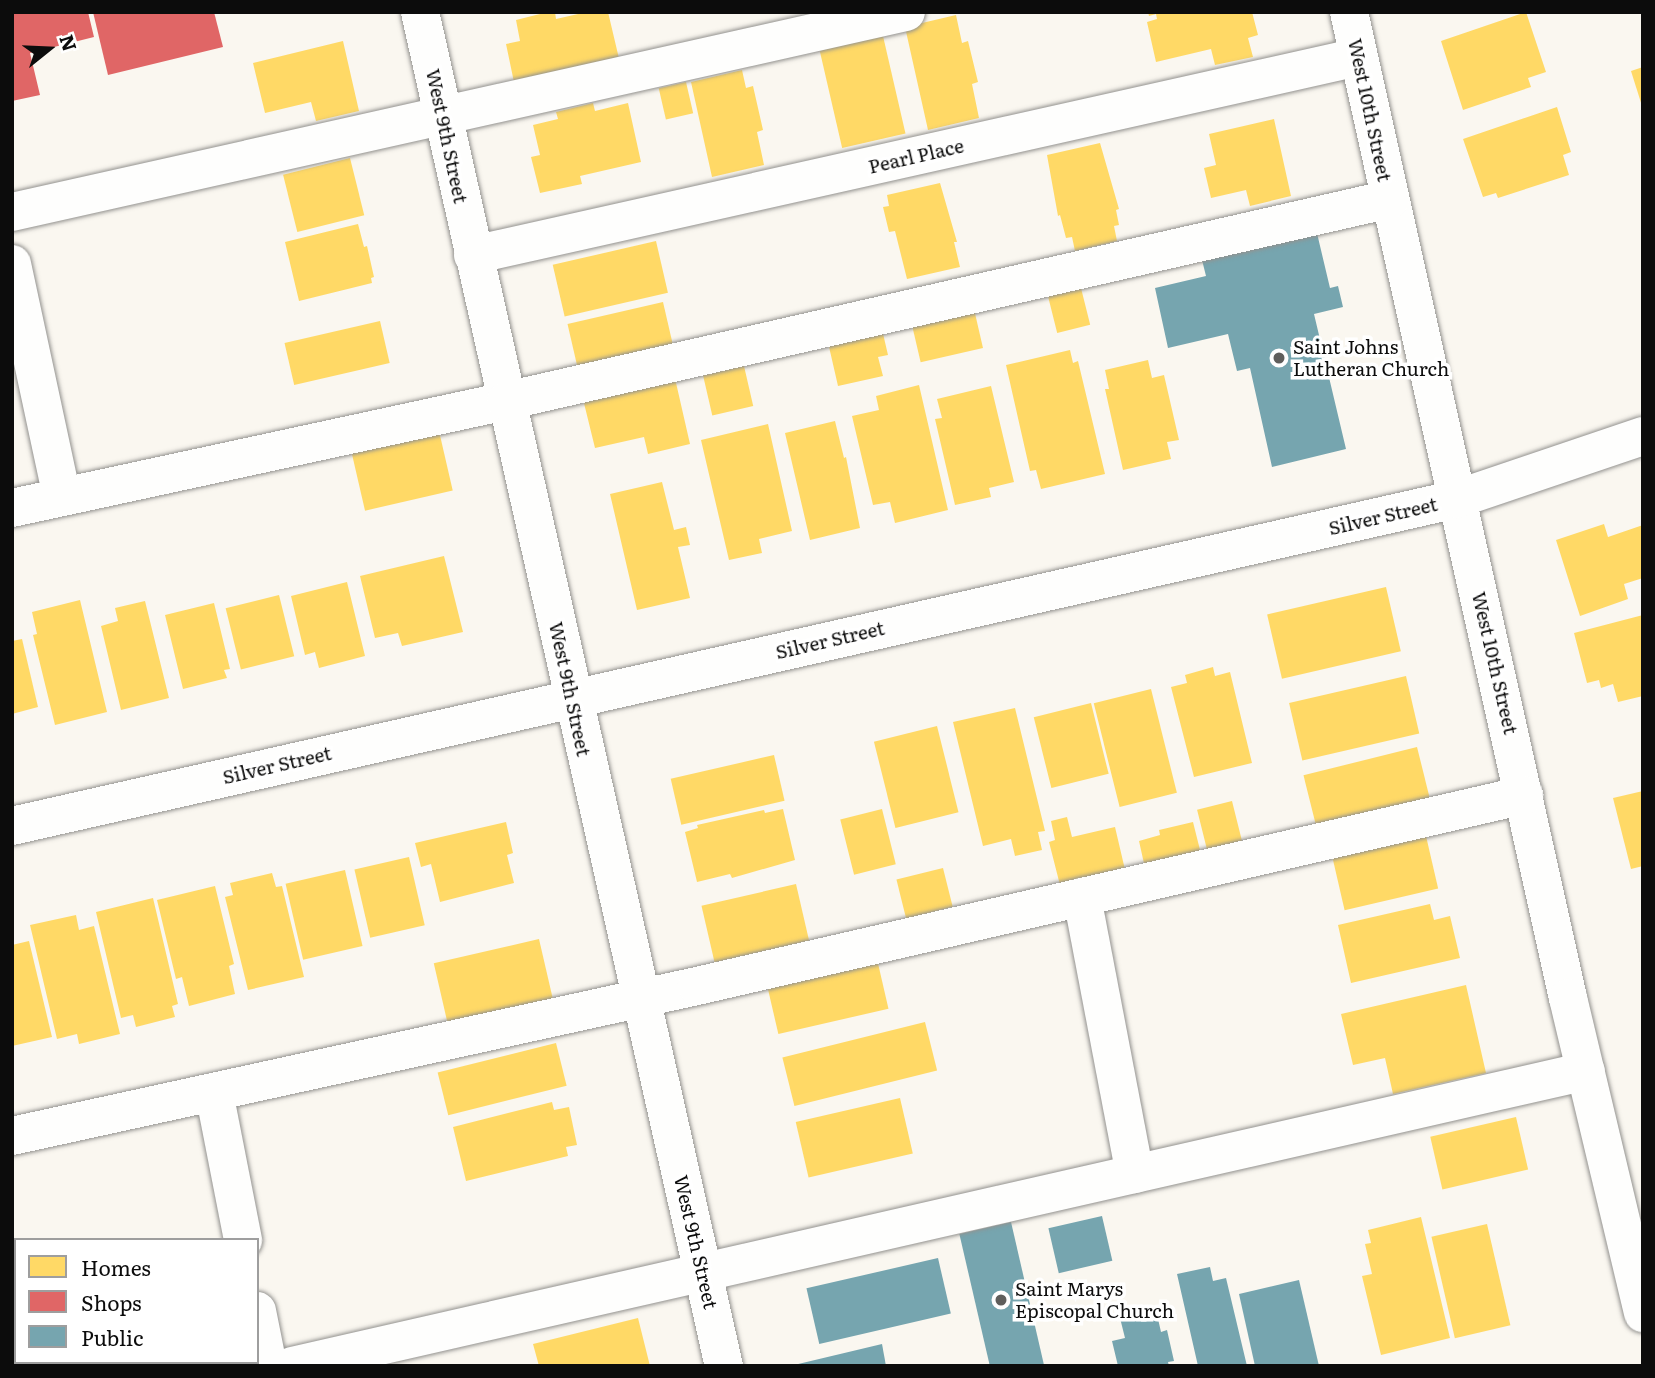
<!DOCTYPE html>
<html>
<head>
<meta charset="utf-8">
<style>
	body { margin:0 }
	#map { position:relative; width:1655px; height:1378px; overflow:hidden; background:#faf7f0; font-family:Literata,serif }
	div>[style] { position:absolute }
	.homes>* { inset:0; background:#ffd966; transform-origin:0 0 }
	.shops>* { inset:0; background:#e06666 }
	.public>* { inset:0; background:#76a5af; transform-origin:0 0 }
	.roads { filter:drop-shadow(0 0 2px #93928f) drop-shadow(0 0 2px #93928f) }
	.minor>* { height:38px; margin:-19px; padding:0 19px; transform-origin:19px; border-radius:19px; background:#fefefd }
	.dots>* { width:19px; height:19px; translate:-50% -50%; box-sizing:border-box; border:4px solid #fff; border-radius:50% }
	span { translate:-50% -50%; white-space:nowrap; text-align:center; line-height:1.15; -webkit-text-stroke:7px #fff; paint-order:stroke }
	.street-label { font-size:19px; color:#0c0c0c }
	.poi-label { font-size:19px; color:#0c0c0c }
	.left { translate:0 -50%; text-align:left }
	.frame { position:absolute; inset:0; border:14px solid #0c0c0c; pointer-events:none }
	.legend { position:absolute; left:14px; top:1238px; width:245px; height:126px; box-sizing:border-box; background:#fff; border:2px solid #9e9e9e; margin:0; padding:9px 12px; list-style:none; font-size:21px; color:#0c0c0c }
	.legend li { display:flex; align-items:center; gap:14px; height:35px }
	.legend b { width:35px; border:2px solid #9e9e9e }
	.north { position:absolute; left:14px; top:14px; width:70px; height:70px; -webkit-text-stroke:5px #fff; paint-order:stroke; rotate:72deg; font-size:19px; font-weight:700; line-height:28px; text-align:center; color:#0c0c0c }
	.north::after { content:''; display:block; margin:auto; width:24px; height:32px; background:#0c0c0c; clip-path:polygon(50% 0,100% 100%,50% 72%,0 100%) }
</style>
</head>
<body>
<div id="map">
	<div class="homes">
		<div style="clip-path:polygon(548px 12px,555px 12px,556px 19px,587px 12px,608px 12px,621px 67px,515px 87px,506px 44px,520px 41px,516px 20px)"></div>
		<div style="clip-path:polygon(1148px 12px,1252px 12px,1258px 35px,1248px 38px,1253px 57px,1215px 65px,1211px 49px,1156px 62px,1147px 22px,1157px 19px,1156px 14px,1149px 16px)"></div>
		<div style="clip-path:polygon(1526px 12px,1546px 72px,1528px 78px,1531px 87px,1463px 110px,1441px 41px)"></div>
		<div style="clip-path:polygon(956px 15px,962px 43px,968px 41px,978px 82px,972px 84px,979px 118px,928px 130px,905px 27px)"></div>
		<div style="left:883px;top:36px;width:100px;height:65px;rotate:77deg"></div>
		<div style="clip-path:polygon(343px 41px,359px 111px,316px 121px,311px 102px,265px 113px,253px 63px)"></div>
		<div style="clip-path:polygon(1643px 67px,1643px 106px,1642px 106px,1631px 71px)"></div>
		<div style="clip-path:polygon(742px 70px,746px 88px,753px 86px,763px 130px,757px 132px,764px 165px,712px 177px,691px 82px)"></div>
		<div style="left:686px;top:82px;width:32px;height:28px;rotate:77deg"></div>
		<div style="clip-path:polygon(593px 103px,595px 111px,628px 103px,641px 162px,580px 176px,582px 184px,540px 193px,531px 157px,540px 155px,533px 125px,558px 119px,556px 112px)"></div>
		<div style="clip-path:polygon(1557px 107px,1571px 152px,1563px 155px,1569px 175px,1498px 198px,1496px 193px,1483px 197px,1463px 139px)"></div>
		<div style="clip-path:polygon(1274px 119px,1291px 196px,1250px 206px,1246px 190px,1211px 198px,1204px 168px,1216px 165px,1209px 134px)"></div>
		<div style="clip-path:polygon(1100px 143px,1119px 209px,1116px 210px,1119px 225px,1114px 226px,1117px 241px,1075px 251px,1072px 237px,1066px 238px,1060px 215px,1058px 216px,1047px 155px)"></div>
		<div style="left:350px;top:158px;width:59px;height:69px;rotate:76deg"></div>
		<div style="clip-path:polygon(940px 183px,957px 242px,954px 242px,960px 267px,907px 279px,895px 231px,889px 232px,883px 207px,889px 206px,887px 195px)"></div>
		<div style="clip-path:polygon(358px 224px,364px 247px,367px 246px,374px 277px,371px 278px,372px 283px,299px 301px,285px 242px)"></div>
		<div style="left:656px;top:241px;width:53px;height:106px;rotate:77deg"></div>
		<div style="left:1080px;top:284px;width:42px;height:34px;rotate:76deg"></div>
		<div style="left:663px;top:302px;width:49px;height:98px;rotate:77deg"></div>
		<div style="left:974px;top:309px;width:40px;height:64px;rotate:77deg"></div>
		<div style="left:380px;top:321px;width:43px;height:98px;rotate:77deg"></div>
		<div style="clip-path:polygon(881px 325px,888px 355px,878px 357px,883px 376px,838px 386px,827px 338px)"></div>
		<div style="clip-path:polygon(1070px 350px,1073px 363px,1078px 361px,1105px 474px,1041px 489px,1036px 470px,1030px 471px,1006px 365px)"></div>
		<div style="clip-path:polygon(1148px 360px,1152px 378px,1164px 375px,1179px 440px,1167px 442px,1171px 459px,1123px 470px,1105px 389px,1109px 389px,1105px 370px)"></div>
		<div style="left:744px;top:366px;width:41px;height:42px;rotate:77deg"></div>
		<div style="clip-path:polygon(674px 374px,690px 444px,648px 454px,644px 437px,595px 448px,582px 395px)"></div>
		<div style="clip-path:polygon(919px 385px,948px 510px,895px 523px,890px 502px,873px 505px,852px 416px,879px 410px,876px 396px)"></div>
		<div style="clip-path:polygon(991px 386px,1014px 482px,989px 488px,991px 497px,955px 505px,935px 419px,942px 418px,937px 399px)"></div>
		<div style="clip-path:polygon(835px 421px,844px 458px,846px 457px,860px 528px,810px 540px,785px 433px)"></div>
		<div style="clip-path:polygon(768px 424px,792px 531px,759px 539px,762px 553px,729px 560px,701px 440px)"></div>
		<div style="left:439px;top:431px;width:61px;height:90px;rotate:77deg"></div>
		<div style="clip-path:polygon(662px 482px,674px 530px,686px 527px,690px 545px,678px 547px,690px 598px,637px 610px,610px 494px)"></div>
		<div style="clip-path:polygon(1604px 524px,1608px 537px,1643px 525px,1643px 578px,1624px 584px,1628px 599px,1580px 616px,1556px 540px)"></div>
		<div style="clip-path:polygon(444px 556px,463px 632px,402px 646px,398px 633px,375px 638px,360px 576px)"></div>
		<div style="clip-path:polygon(347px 582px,365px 656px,319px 668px,315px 652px,305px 655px,291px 596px)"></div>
		<div style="left:1386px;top:587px;width:66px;height:122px;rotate:77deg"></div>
		<div style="left:279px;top:595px;width:63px;height:55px;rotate:76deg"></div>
		<div style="clip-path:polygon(80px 600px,107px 712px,55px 725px,33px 635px,37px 634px,32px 612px)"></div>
		<div style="clip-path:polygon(145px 601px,169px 698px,121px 710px,101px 626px,118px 621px,115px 608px)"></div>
		<div style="clip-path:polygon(214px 603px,230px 669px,224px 670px,227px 678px,183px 689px,165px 615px)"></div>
		<div style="clip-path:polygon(1643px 615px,1643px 696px,1618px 702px,1613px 684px,1601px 688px,1599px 680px,1587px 683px,1574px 633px)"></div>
		<div style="clip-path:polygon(22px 639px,38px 707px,12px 714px,12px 641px)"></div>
		<div style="clip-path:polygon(1213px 667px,1215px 676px,1230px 672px,1252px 763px,1194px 777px,1171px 687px,1187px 683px,1185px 675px)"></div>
		<div style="left:1406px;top:676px;width:59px;height:120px;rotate:77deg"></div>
		<div style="left:1151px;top:689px;width:107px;height:59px;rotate:76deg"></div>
		<div style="left:1091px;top:703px;width:73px;height:59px;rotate:76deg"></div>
		<div style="clip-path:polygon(1015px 708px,1045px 831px,1038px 832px,1042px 850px,1015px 856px,1011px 839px,983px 846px,953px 722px)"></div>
		<div style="left:937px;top:726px;width:89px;height:65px;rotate:76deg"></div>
		<div style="left:1417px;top:747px;width:60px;height:117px;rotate:76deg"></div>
		<div style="left:774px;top:755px;width:47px;height:106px;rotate:77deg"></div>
		<div style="clip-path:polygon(1643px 791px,1643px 866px,1631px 869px,1613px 798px)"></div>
		<div style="left:1232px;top:801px;width:41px;height:36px;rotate:76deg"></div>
		<div style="clip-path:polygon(783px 809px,795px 860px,732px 878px,730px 874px,697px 882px,685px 832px,698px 828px,697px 825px,764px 810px,765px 813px)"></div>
		<div style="left:882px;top:809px;width:57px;height:43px;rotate:76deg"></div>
		<div style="clip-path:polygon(1067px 817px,1072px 837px,1115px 827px,1126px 874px,1061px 889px,1049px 842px,1055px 840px,1051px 821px)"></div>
		<div style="clip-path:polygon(506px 822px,513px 853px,507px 855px,514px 883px,440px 902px,431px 864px,421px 867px,415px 843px)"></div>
		<div style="clip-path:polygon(1193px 822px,1201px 854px,1145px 868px,1139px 841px,1160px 835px,1159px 830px)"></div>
		<div style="left:1426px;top:836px;width:54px;height:96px;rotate:77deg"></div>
		<div style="left:409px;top:857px;width:70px;height:56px;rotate:77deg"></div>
		<div style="left:943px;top:868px;width:40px;height:48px;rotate:76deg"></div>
		<div style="left:345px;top:870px;width:78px;height:61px;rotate:77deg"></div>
		<div style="clip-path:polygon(272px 873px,276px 887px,282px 886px,304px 977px,248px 990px,225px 897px,233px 895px,230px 883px)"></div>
		<div style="left:796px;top:884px;width:58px;height:97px;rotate:77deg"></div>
		<div style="clip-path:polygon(215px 886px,234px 964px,229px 966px,235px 994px,189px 1006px,182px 977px,176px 979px,157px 900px)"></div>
		<div style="clip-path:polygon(153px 898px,178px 1004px,172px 1006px,175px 1017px,136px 1027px,133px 1015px,121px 1018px,96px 912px)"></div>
		<div style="clip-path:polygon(1430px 904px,1434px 920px,1450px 916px,1460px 958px,1351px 983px,1338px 925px)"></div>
		<div style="clip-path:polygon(76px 915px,79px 930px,94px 926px,120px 1034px,79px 1044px,77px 1034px,57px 1039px,30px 925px)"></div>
		<div style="left:539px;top:939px;width:65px;height:108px;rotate:77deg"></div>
		<div style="clip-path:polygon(29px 941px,52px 1037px,12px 1046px,12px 945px)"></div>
		<div style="left:877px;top:959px;width:51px;height:113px;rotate:77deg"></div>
		<div style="clip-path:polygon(1466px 985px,1486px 1073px,1393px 1094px,1385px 1058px,1353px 1065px,1341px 1014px)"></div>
		<div style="left:925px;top:1022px;width:50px;height:147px;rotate:76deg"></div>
		<div style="left:556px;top:1043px;width:44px;height:122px;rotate:76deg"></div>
		<div style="left:900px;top:1098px;width:57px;height:107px;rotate:77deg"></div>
		<div style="clip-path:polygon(552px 1102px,554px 1110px,569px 1107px,577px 1145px,566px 1147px,568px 1156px,466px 1181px,453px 1127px)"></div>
		<div style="left:1516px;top:1117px;width:54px;height:88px;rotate:77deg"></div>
		<div style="clip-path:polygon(1421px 1217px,1450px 1338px,1381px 1355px,1362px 1276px,1372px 1274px,1365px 1244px,1371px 1243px,1368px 1230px)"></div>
		<div style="left:1487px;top:1224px;width:104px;height:57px;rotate:77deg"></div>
		<div style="clip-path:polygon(638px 1318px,650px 1366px,539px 1366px,533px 1344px)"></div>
	</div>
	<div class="shops">
		<div style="clip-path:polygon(12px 12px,88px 12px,94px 37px,30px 53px,40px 95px,12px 101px)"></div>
		<div style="clip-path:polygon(93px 12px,214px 12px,223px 47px,108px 75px)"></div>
	</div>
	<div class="public">
		<div style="clip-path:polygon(1316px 229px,1330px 288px,1338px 286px,1343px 307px,1314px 314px,1346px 449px,1272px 467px,1250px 368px,1237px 371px,1228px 334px,1168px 348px,1155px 288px,1206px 276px,1201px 256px)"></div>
		<div style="left:1102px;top:1216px;width:46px;height:55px;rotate:77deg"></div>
		<div style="left:1011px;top:1222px;width:148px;height:53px;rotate:77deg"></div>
		<div style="left:938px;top:1258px;width:57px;height:135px;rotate:77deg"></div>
		<div style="clip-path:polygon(1210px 1267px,1213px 1281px,1226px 1278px,1247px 1366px,1198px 1366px,1177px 1274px)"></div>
		<div style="clip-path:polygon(1299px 1280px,1319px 1366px,1255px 1366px,1239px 1294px)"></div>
		<div style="clip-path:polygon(1156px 1310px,1161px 1332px,1167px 1330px,1174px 1361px,1168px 1362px,1169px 1366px,1118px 1366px,1112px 1341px,1125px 1338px,1120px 1318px)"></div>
		<div style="clip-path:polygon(882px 1344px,886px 1366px,794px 1366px,794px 1365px)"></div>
	</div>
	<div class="roads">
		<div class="minor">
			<div style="left:420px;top:12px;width:1388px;rotate:77.35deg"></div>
			<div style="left:1349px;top:12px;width:1010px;rotate:77.48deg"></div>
			<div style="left:1568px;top:998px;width:324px;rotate:76.6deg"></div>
			<div style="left:12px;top:212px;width:916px;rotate:-12.61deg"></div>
			<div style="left:473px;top:255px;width:907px;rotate:-12.61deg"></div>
			<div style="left:12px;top:264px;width:238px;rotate:77.9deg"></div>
			<div style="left:12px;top:508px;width:505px;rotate:-12.22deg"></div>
			<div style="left:506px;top:401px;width:907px;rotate:-12.87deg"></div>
			<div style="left:12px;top:826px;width:1482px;rotate:-12.75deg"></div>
			<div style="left:1457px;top:499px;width:196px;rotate:-18.7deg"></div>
			<div style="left:1082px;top:897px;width:282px;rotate:79.2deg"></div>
			<div style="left:214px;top:1092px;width:151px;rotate:78.9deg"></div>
			<div style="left:12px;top:1136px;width:701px;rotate:-12.35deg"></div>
			<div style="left:697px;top:986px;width:849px;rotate:-13deg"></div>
			<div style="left:257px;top:1311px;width:56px;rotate:78.7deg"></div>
			<div style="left:292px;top:1366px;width:1327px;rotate:-12.84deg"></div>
		</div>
	</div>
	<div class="dots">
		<div style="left:1279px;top:358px;background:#5f5e5c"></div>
		<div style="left:1001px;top:1300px;background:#5f5e5c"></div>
	</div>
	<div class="street-label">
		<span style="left:1370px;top:110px;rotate:78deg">West 10th Street</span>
		<span style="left:447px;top:136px;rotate:78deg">West 9th Street</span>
		<span style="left:916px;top:156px;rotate:-13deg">Pearl Place</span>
		<span style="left:1383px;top:516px;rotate:-13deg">Silver Street</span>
		<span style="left:830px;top:640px;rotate:-13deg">Silver Street</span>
		<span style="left:1495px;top:663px;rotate:77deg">West 10th Street</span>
		<span style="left:570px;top:689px;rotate:78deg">West 9th Street</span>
		<span style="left:277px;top:765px;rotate:-13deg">Silver Street</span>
		<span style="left:696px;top:1242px;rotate:77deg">West 9th Street</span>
	</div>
	<div class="poi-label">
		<span class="left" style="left:1293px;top:358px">Saint Johns<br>Lutheran Church</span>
		<span class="left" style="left:1015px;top:1300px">Saint Marys<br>Episcopal Church</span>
	</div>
	<div class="frame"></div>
	<ul class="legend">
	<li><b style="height:19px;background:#ffd966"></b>Homes</li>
	<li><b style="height:19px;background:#e06666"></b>Shops</li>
	<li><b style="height:19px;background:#76a5af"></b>Public</li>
	</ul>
	<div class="north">N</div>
</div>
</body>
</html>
